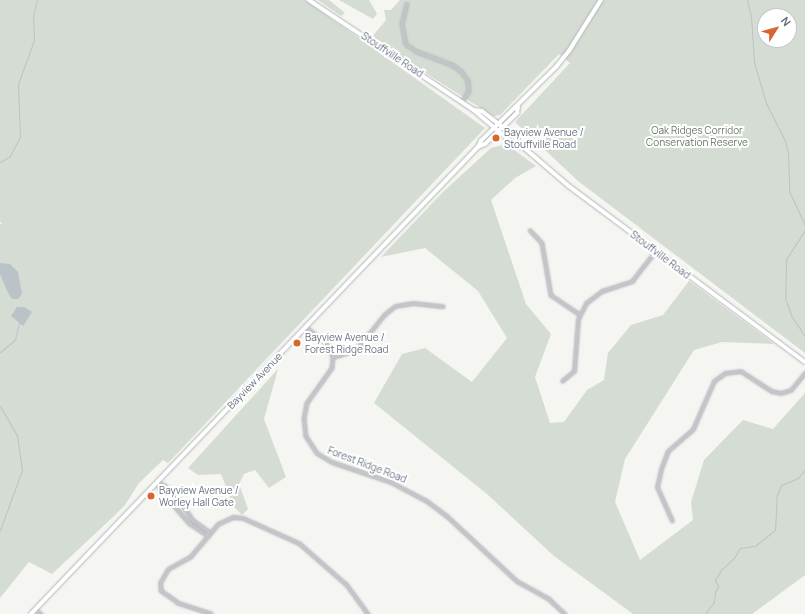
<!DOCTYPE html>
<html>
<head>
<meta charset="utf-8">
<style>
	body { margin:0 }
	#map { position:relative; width:805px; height:614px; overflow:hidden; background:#f5f5f2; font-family:Manrope,sans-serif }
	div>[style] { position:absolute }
	.green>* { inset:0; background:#d5dcd3 }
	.water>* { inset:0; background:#bac3c8 }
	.stream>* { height:1px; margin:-0.5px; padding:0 0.5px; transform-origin:0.5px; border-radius:0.5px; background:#bac3c8 }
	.roads { filter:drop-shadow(0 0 1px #b3b7bb) drop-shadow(0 0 1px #b3b7bb) }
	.street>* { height:2.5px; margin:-1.25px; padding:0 1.25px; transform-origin:1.25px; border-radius:1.25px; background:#c3c5c9 }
	.secondary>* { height:3.5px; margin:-1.75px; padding:0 1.75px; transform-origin:1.75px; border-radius:1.75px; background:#fff }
	.dots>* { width:11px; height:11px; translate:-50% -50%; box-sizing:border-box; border:2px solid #fff; border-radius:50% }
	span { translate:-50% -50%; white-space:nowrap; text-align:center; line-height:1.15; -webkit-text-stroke:4px #fff; paint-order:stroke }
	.street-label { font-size:10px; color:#667281 }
	.park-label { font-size:10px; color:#667864 }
	.poi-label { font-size:10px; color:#667281 }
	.left { translate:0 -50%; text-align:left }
	.north { position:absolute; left:757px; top:8px; width:40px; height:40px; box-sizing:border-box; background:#fff; border:1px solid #c2c7cd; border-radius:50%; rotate:53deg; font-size:11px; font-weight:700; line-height:16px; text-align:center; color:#667281 }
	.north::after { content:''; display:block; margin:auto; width:14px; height:18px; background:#d8652e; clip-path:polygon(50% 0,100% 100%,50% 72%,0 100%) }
</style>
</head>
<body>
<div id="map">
	<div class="green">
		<div style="clip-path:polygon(0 0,305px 0,485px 128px,168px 463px,163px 460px,139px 483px,125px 505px,113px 517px,52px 574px,29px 562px,0 598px,0 225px,2px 223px,0 222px)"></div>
		<div style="clip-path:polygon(318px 0,329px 0,345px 13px,341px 16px)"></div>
		<div style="clip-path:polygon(339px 0,369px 0,377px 14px,373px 19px)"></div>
		<div style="clip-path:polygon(evenodd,400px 0,805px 0,805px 353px,578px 181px,515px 122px,570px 63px,559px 54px,500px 115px,493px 116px,371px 38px,386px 20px,384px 10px,391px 10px,400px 0,765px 16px,789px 16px,789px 40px,765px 40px,765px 16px)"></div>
		<div style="clip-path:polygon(506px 144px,536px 166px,515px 178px,491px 200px,526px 304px,551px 334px,535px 377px,550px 423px,564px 422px,587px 390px,604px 380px,608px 353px,631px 325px,663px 315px,689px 281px,774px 344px,722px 342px,694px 350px,625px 459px,615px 502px,640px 560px,693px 520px,691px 502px,704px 460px,743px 420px,773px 429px,805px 393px,805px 575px,752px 614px,633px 614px,554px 556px,487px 494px,374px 403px,402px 354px,425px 348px,472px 382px,507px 338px,478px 291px,425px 248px,381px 257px,443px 192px,491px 148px)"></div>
		<div style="clip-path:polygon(278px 369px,264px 419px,286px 477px,269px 488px,255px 470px,244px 474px,239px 484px,248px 509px,242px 515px,234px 507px,221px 474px,198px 475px,188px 468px)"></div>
	</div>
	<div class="water">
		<div style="clip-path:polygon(0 263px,10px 264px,18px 272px,22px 294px,18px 299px,12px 299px,8px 293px,0 274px)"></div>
		<div style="clip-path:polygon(17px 307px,24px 307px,32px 312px,23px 326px,11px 316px)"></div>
	</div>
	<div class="stream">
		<div style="left:747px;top:0;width:16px;rotate:76deg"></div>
		<div style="left:751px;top:16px;width:46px;rotate:86.3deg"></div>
		<div style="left:754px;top:62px;width:43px;rotate:73.7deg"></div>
		<div style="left:766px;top:103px;width:42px;rotate:63.4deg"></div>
		<div style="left:785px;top:141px;width:12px;rotate:76deg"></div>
		<div style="left:788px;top:153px;width:38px;rotate:88deg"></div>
		<div style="left:789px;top:191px;width:38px;rotate:65deg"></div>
		<div style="left:0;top:162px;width:10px;rotate:-29deg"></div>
		<div style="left:9px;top:157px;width:23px;rotate:-61deg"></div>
		<div style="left:20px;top:137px;width:53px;rotate:-92.2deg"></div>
		<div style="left:18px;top:84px;width:47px;rotate:-70deg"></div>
		<div style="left:34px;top:40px;width:24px;rotate:-92deg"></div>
		<div style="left:33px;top:16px;width:16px;rotate:-76deg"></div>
		<div style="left:805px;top:230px;width:35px;rotate:123deg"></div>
		<div style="left:786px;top:259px;width:39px;rotate:91deg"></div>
		<div style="left:785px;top:298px;width:20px;rotate:70deg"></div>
		<div style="left:792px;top:317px;width:23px;rotate:56deg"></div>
		<div style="left:0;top:352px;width:19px;rotate:-39deg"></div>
		<div style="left:15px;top:340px;width:17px;rotate:-77deg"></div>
		<div style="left:0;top:406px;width:34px;rotate:60deg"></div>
		<div style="left:17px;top:435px;width:35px;rotate:82deg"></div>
		<div style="left:22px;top:470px;width:64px;rotate:110.1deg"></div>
		<div style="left:705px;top:614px;width:15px;rotate:-53deg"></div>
		<div style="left:714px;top:602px;width:10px;rotate:-84deg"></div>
		<div style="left:715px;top:592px;width:7px;rotate:-63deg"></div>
		<div style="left:718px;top:586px;width:7px;rotate:-117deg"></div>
		<div style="left:715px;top:580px;width:12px;rotate:-59deg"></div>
		<div style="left:721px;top:570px;width:18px;rotate:-43deg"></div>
		<div style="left:734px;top:558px;width:12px;rotate:-59deg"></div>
		<div style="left:740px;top:548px;width:15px;rotate:-8deg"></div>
		<div style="left:755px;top:546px;width:26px;rotate:-39deg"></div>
		<div style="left:775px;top:530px;width:35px;rotate:-87deg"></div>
		<div style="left:777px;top:495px;width:11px;rotate:-68deg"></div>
		<div style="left:781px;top:485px;width:18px;rotate:-22deg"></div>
		<div style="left:798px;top:478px;width:11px;rotate:-49deg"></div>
	</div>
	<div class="roads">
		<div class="street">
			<div style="left:407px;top:4px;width:21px;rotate:104deg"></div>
			<div style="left:402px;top:24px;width:20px;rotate:79deg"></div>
			<div style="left:406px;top:44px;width:12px;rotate:35deg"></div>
			<div style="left:416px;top:51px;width:40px;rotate:21deg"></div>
			<div style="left:453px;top:65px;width:11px;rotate:38deg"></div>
			<div style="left:462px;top:72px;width:11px;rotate:56deg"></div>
			<div style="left:468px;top:81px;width:10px;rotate:84deg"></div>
			<div style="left:469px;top:91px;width:13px;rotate:122deg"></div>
			<div style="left:530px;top:230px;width:18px;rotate:47deg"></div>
			<div style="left:542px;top:243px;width:53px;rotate:80.2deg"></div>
			<div style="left:551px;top:295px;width:34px;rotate:34deg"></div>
			<div style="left:306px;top:327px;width:28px;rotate:39deg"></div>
			<div style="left:328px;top:345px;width:13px;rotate:67deg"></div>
			<div style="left:333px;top:357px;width:11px;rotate:95deg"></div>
			<div style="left:332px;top:368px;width:43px;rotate:125.5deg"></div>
			<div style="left:307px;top:403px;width:15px;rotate:101deg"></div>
			<div style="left:304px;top:418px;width:18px;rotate:84deg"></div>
			<div style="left:306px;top:436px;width:20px;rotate:57deg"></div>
			<div style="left:317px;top:453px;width:17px;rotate:31deg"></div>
			<div style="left:332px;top:462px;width:62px;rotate:18.7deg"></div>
			<div style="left:391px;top:482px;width:41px;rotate:27.8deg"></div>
			<div style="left:427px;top:501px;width:25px;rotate:37deg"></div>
			<div style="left:447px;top:516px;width:96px;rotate:42.9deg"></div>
			<div style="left:517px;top:581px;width:37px;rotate:29deg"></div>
			<div style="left:549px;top:599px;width:22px;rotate:43deg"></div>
			<div style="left:333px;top:357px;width:24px;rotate:-17deg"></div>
			<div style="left:356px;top:350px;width:45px;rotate:-51.3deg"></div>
			<div style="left:384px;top:315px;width:14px;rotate:-39deg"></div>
			<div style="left:395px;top:306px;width:18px;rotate:-9deg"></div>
			<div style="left:413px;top:303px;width:30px;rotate:6deg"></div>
			<div style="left:562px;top:381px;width:16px;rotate:-40deg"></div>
			<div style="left:574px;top:371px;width:52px;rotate:-85.6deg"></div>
			<div style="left:578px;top:319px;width:18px;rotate:-63deg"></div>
			<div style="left:586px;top:303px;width:20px;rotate:-37deg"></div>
			<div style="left:602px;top:291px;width:32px;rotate:-18deg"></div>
			<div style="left:632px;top:281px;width:37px;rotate:-52deg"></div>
			<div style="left:158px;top:483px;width:6px;rotate:18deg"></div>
			<div style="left:164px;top:485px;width:23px;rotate:45deg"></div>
			<div style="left:180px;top:501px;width:23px;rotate:56deg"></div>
			<div style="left:193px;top:520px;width:19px;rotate:36deg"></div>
			<div style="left:208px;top:531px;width:4px;rotate:90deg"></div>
			<div style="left:158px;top:483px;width:6px;rotate:72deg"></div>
			<div style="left:160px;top:489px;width:45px;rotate:49.5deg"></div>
			<div style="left:189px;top:523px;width:23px;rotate:34deg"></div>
			<div style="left:672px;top:521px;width:37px;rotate:-114deg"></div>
			<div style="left:657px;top:487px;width:18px;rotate:-77deg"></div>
			<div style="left:661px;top:469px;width:19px;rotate:-69deg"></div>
			<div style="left:668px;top:451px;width:33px;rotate:-41deg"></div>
			<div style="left:693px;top:429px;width:52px;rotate:-66.4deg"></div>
			<div style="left:714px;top:381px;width:14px;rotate:-36deg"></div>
			<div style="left:725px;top:373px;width:16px;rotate:-7deg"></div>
			<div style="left:741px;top:371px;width:37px;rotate:33deg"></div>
			<div style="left:772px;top:391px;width:9px;rotate:13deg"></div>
			<div style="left:781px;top:393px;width:10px;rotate:-17deg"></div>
			<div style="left:791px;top:390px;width:22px;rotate:-51deg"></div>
			<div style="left:35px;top:609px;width:8px;rotate:40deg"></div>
			<div style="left:211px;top:614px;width:35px;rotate:-162deg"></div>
			<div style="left:178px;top:603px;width:21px;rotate:-145deg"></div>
			<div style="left:161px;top:591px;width:8px;rotate:-97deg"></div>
			<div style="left:160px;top:583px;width:16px;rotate:-60deg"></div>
			<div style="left:168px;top:569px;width:25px;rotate:-29deg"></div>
			<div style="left:190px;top:557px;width:43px;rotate:-49.7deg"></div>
			<div style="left:218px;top:524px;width:17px;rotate:-25deg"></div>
			<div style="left:233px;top:517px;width:10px;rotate:6deg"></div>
			<div style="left:243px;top:518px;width:61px;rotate:24.1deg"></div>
			<div style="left:299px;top:543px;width:64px;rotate:41.2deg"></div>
			<div style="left:347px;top:585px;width:36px;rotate:54deg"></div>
		</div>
		<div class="secondary">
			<div style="left:309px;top:0;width:198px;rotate:33.7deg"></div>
			<div style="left:474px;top:110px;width:51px;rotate:40.2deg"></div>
			<div style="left:513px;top:143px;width:6px"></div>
			<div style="left:474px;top:110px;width:8px;rotate:7deg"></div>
			<div style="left:482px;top:111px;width:44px;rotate:37.6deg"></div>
			<div style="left:517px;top:138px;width:5px;rotate:68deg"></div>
			<div style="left:519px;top:143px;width:66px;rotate:40.7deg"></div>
			<div style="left:569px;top:186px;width:294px;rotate:36.7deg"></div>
			<div style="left:478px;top:147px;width:8px;rotate:-23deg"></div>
			<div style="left:485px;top:144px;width:29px;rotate:-44deg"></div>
			<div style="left:506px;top:124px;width:16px;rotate:-45deg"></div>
			<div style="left:517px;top:113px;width:6px;rotate:-81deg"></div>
			<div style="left:31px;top:614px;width:646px;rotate:-46.25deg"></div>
			<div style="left:478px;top:147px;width:7px;rotate:-63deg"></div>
			<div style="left:481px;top:141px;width:105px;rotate:-44.6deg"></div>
			<div style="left:556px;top:67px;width:21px;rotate:-51deg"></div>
			<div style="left:569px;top:51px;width:60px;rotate:-57.9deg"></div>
		</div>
	</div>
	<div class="dots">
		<div style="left:496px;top:138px;background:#d8652e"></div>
		<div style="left:297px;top:343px;background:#d8652e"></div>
		<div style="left:151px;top:496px;background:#d8652e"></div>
	</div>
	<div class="street-label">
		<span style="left:392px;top:55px;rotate:34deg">Stouffville Road</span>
		<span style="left:660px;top:255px;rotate:37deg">Stouffville Road</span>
		<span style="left:255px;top:381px;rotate:-46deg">Bayview Avenue</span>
		<span style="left:367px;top:465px;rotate:21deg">Forest Ridge Road</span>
	</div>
	<div class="park-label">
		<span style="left:697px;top:136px">Oak Ridges Corridor<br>Conservation Reserve</span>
	</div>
	<div class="poi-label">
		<span class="left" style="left:504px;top:138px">Bayview Avenue /<br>Stouffville Road</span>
		<span class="left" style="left:305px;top:343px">Bayview Avenue /<br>Forest Ridge Road</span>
		<span class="left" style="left:159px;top:496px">Bayview Avenue /<br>Worley Hall Gate</span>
	</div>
	<div class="north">N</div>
</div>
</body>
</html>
